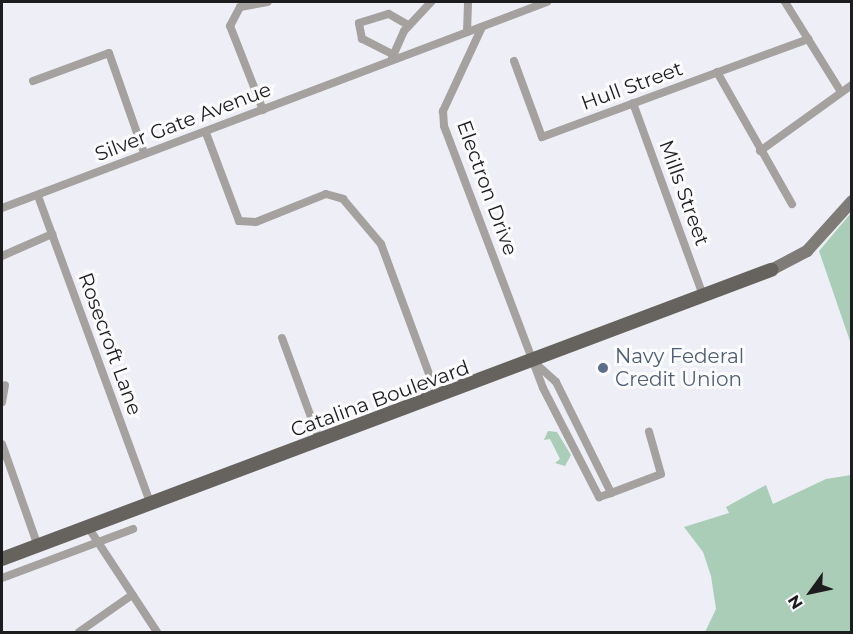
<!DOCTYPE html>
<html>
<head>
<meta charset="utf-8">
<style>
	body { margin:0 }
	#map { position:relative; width:853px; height:634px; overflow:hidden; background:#eeeef6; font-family:Montserrat,sans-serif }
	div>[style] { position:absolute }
	.green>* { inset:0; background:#a9cdb7 }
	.street>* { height:8px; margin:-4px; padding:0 4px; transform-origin:4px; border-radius:4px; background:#a4a19f }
	.secondary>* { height:12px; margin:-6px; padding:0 6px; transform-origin:6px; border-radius:6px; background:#7f7c78 }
	.primary>* { height:14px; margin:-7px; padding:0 7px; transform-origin:7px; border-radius:7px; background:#66625d }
	.dots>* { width:16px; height:16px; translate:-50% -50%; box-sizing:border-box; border:3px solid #fcfcfe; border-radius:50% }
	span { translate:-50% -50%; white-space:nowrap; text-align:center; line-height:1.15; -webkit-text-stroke:6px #fcfcfe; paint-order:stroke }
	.street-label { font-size:20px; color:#1d1d20 }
	.service-label { font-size:20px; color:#4e5e75 }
	.left { translate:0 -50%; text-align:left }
	.frame { position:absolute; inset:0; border:3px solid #1d1d20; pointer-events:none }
	.north { position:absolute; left:781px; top:562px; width:60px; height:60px; -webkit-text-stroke:4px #fcfcfe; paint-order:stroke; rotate:237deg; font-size:16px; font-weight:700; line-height:24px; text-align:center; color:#1d1d20 }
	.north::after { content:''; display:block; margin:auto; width:21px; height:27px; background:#1d1d20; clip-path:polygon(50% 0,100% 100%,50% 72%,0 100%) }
</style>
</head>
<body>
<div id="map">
	<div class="green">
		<div style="clip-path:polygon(851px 213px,851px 344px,819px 251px)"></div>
		<div style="clip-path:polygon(548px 431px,557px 432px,571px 455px,565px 466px,555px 463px,560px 459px,550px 439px,544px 440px)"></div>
		<div style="clip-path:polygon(851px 475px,851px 632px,705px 632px,716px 609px,711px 576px,703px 552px,684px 527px,729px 513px,726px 507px,766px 485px,773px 504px,826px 479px)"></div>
	</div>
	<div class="street">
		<div style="left:785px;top:2px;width:106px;rotate:58.1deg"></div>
		<div style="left:482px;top:27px;width:93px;rotate:114.9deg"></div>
		<div style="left:443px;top:111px;width:15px;rotate:86deg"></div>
		<div style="left:444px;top:126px;width:280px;rotate:69.3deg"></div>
		<div style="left:543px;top:388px;width:123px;rotate:62.8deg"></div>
		<div style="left:599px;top:497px;width:13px;rotate:-18deg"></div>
		<div style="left:467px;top:32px;width:30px;rotate:-88deg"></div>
		<div style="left:394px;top:55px;width:36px;rotate:-153deg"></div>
		<div style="left:362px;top:39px;width:16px;rotate:-101deg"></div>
		<div style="left:359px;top:23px;width:31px;rotate:-17deg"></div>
		<div style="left:389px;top:14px;width:22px;rotate:30deg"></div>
		<div style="left:392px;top:58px;width:30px;rotate:-66deg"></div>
		<div style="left:404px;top:31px;width:40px;rotate:-47deg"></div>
		<div style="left:514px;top:61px;width:81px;rotate:69.8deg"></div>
		<div style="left:542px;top:137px;width:284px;rotate:-20.2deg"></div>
		<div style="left:717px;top:72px;width:152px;rotate:60.4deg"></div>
		<div style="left:33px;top:81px;width:81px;rotate:-20.2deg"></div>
		<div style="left:109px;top:53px;width:106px;rotate:70.7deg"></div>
		<div style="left:633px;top:103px;width:204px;rotate:70deg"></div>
		<div style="left:263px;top:110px;width:90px;rotate:-111.4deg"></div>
		<div style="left:230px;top:26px;width:21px;rotate:-62deg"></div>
		<div style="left:240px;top:7px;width:28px;rotate:-10deg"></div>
		<div style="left:206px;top:133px;width:94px;rotate:69.4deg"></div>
		<div style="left:239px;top:221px;width:17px;rotate:3deg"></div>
		<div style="left:256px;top:222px;width:75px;rotate:-21.8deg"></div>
		<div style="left:326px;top:194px;width:18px;rotate:16deg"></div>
		<div style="left:343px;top:199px;width:59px;rotate:49.8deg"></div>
		<div style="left:381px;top:244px;width:164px;rotate:69.7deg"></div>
		<div style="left:760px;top:151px;width:113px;rotate:-35.7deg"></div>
		<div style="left:38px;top:196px;width:328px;rotate:69.9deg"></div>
		<div style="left:2px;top:208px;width:583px;rotate:-20.71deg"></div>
		<div style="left:2px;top:256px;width:55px;rotate:-23.7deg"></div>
		<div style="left:282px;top:338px;width:111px;rotate:69.9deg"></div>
		<div style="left:535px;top:363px;width:28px;rotate:42deg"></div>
		<div style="left:556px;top:382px;width:124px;rotate:63.6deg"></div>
		<div style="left:611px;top:493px;width:53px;rotate:-20.8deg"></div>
		<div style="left:661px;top:474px;width:44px;rotate:-105.9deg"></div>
		<div style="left:2px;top:402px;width:17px;rotate:-80deg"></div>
		<div style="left:2px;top:444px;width:108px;rotate:70.6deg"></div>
		<div style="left:88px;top:527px;width:126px;rotate:56.7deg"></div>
		<div style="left:2px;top:578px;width:140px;rotate:-20.5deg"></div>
		<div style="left:79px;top:632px;width:65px;rotate:-34.9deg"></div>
	</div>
	<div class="secondary">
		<div style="left:771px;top:270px;width:41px;rotate:-27.8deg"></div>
		<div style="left:807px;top:251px;width:67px;rotate:-48deg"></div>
	</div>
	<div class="primary">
		<div style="left:2px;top:559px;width:822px;rotate:-20.6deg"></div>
	</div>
	<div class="dots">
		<div style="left:603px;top:368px;background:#5c6f8a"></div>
	</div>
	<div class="street-label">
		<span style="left:632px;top:86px;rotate:-20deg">Hull Street</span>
		<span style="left:183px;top:122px;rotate:-21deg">Silver Gate Avenue</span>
		<span style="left:487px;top:188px;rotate:70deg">Electron Drive</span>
		<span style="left:684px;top:193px;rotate:70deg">Mills Street</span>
		<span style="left:110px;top:344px;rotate:70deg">Rosecroft Lane</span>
		<span style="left:380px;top:399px;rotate:-20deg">Catalina Boulevard</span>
	</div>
	<div class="service-label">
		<span class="left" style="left:615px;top:368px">Navy Federal<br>Credit Union</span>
	</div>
	<div class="frame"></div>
	<div class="north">N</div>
</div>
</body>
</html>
